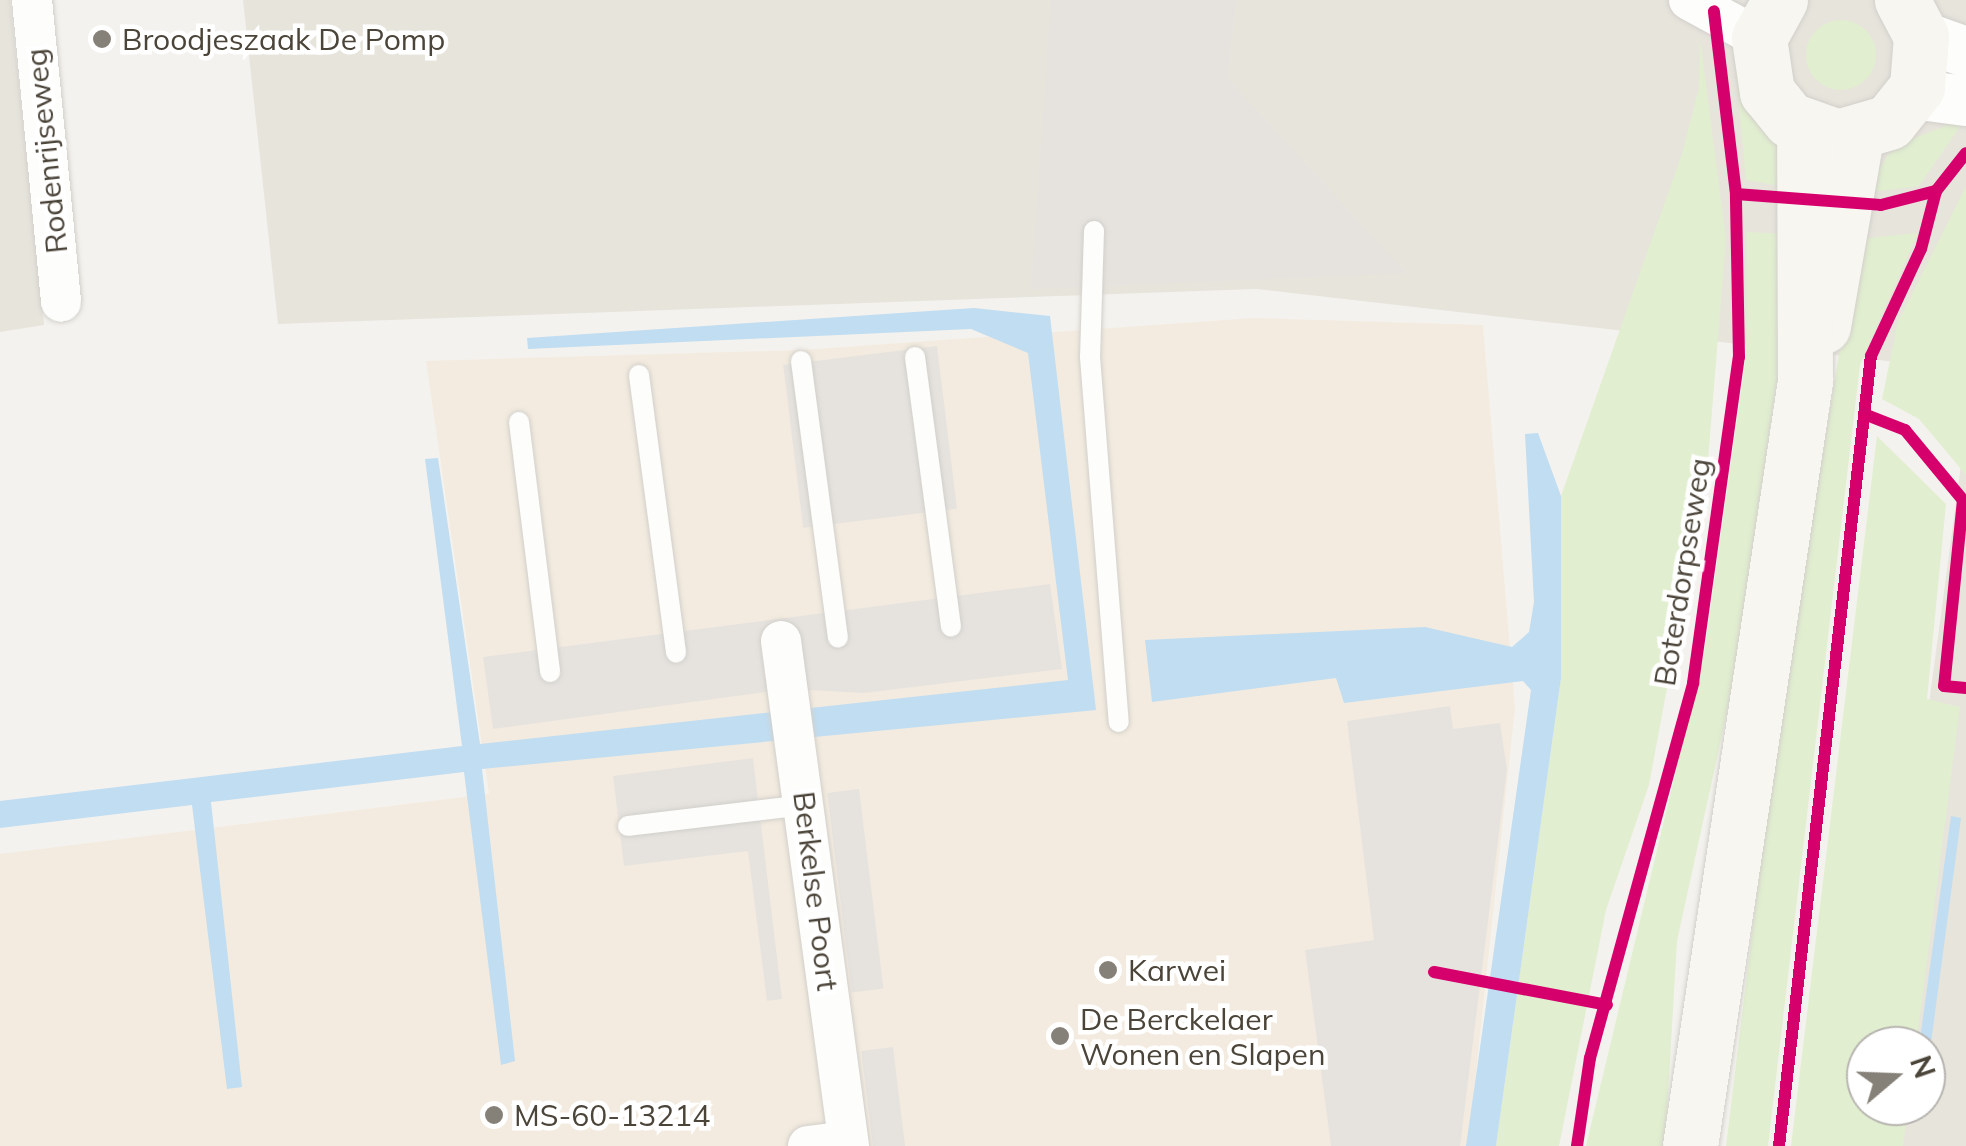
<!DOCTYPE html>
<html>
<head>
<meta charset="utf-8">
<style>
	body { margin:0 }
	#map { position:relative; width:1966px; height:1146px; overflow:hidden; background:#f4f2ee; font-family:Mulish,sans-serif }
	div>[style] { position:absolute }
	.residential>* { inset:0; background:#e7e4dc }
	.commercial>* { inset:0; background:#f3ebdf }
	.green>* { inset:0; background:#e1eecf }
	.round { border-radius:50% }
	.parking>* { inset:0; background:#e6e3df; transform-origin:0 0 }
	.water>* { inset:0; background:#c0ddf1 }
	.roads { filter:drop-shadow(0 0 2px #d2d0cb) drop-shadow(0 0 2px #d2d0cb) }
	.service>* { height:20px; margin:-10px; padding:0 10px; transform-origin:10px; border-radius:10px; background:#fdfdfc }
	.minor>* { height:40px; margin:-20px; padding:0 20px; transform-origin:20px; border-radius:20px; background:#fdfdfc }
	.tertiary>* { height:50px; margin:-25px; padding:0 25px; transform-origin:25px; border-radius:25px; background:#fdfdfc }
	.secondary>* { height:55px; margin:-27.5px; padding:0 27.5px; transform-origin:27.5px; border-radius:27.5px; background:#f7f6f1 }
	.cycleway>* { height:12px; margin:-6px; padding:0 6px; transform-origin:6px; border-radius:6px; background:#d6006c }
	.dots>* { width:28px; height:28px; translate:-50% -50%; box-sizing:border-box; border:5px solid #fff; border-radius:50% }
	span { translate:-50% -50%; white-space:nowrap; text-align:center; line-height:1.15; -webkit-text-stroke:9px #fff; paint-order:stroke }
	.poi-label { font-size:30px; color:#4b4439 }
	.left { translate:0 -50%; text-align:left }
	.street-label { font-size:30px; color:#4b4439 }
	.north { position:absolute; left:1846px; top:1026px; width:100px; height:100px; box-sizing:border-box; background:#fff; border:2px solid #b7b4b0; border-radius:50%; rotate:71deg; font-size:28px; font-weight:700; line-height:40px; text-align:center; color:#4b4439 }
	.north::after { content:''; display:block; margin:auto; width:35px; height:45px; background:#868178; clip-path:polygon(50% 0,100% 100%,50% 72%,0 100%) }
</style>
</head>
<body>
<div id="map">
	<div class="residential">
		<div style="clip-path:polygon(0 0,10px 0,44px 325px,0 332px)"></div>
		<div style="clip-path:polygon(243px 0,1966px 0,1966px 370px,1256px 289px,278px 324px)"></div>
		<div style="clip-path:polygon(1966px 428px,1966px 1146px,1870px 1146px,1875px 1106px,1926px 1106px,1926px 1046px,1883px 1046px)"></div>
	</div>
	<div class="commercial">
		<div style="clip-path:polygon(1254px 318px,1483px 325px,1515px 708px,1468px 1146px,0 1146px,0 854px,489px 794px,426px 361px,802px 350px)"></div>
	</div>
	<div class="green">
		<div class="round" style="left:1806px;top:20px;width:70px;height:70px"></div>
		<div style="clip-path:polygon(1700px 38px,1726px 239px,1707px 473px,1649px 785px,1606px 910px,1559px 1146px,1496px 1146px,1561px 678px,1561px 496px,1682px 154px,1699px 88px)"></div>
		<div style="clip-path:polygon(1735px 63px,1778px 143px,1785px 187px,1746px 180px)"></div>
		<div style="clip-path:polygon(1966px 118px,1919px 186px,1864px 193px,1894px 146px)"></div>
		<div style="clip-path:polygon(1966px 186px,1966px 475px,1919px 419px,1882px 399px,1898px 322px)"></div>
		<div style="clip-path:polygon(1747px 232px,1787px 234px,1780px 360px,1731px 694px,1677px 941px,1665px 1146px,1586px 1146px,1704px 654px,1746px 356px)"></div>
		<div style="clip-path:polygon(1918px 233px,1860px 365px,1768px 1146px,1726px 1146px,1776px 737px,1858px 239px)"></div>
		<div style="clip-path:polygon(1877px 436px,1946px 504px,1927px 699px,1960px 707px,1916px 1046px,1866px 1046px,1866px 1106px,1908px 1106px,1903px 1146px,1791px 1146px)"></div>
	</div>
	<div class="parking">
		<div style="clip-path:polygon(1051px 0,1236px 0,1227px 78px,1406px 273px,1031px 289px)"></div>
		<div style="left:937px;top:346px;width:164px;height:155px;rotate:83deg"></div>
		<div style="clip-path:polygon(1050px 584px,1062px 669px,864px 693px,788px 689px,493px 729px,483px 657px)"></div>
		<div style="clip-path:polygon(1450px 706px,1453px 729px,1500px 723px,1507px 769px,1460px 1146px,1331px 1146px,1305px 950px,1374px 940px,1347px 721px)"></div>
		<div style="clip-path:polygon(753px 758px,782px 999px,767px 1001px,748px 851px,624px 866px,613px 776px)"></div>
		<div style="left:859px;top:789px;width:201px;height:32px;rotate:83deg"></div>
		<div style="left:893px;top:1047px;width:100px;height:32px;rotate:83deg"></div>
	</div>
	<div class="water">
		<div style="clip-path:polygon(974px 308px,1050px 316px,1096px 710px,482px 769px,515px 1061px,501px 1065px,464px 772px,211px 802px,242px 1087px,227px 1089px,192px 805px,0 828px,0 801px,462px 746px,425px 459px,438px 458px,480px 744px,1068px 680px,1028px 353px,971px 329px,528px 349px,527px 338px)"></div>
		<div style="clip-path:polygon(1538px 433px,1561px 496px,1561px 678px,1496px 1146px,1466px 1146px,1531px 690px,1523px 681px,1344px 703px,1336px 678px,1152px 702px,1145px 640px,1425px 627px,1512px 647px,1529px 632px,1534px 602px,1525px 434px)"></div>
		<div style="clip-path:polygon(1951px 816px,1961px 818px,1926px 1080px,1919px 1046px)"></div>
	</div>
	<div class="roads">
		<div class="service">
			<div style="left:1094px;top:231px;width:126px;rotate:91.8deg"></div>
			<div style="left:1090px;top:357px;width:366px;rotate:85.5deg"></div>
			<div style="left:915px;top:357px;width:272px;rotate:82.4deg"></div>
			<div style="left:801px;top:361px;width:279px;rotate:82.4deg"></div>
			<div style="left:639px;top:375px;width:280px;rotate:82.4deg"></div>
			<div style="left:519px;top:422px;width:252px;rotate:82.9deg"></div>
			<div style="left:628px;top:826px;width:178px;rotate:-6.8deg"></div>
		</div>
		<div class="minor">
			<div style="left:32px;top:0;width:303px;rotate:84.5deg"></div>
			<div style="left:1689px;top:0;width:80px;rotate:28.5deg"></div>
			<div style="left:781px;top:641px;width:510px;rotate:82.33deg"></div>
			<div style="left:808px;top:1146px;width:40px;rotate:-7.1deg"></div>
		</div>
		<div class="tertiary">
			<div style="left:1921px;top:36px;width:48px;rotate:19.6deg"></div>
			<div style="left:1913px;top:94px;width:53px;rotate:7.5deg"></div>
		</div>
		<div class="secondary">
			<div style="left:1780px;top:0;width:43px;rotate:118.9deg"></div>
			<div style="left:1759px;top:38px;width:55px;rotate:81.6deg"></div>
			<div style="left:1767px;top:92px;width:36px;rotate:51deg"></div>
			<div style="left:1790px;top:120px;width:51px;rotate:19.5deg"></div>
			<div style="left:1838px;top:137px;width:53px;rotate:-16.4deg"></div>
			<div style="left:1889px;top:122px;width:45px;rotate:-51.3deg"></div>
			<div style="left:1917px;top:87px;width:51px;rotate:-85.5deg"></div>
			<div style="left:1921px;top:36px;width:41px;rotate:-117.8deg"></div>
			<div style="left:1823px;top:326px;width:193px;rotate:-80.1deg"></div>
			<div style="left:1690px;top:1146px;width:774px;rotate:-81.45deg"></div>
			<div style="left:1805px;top:381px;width:252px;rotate:-90.2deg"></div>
		</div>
	</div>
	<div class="cycleway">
		<div style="left:1736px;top:194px;width:145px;rotate:4.3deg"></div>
		<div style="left:1881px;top:205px;width:57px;rotate:-14.3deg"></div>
		<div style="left:1864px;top:414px;width:44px;rotate:21.3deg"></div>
		<div style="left:1905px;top:430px;width:91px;rotate:50.4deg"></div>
		<div style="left:1963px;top:500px;width:187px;rotate:95.8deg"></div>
		<div style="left:1944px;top:686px;width:22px;rotate:5deg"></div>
		<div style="left:1434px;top:972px;width:176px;rotate:10.8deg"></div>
		<div style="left:1577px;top:1146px;width:89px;rotate:-81.6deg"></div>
		<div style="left:1590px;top:1058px;width:389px;rotate:-74.6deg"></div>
		<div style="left:1693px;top:683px;width:329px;rotate:-82deg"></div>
		<div style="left:1739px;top:357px;width:163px;rotate:-91.1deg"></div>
		<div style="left:1736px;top:194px;width:184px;rotate:-96.9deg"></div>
		<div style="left:1779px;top:1146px;width:795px;rotate:-83.36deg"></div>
		<div style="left:1871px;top:356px;width:118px;rotate:-65deg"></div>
		<div style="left:1921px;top:249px;width:60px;rotate:-75.5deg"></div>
		<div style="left:1936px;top:191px;width:48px;rotate:-51.7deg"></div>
	</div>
	<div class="dots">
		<div style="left:102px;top:39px;background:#868178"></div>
		<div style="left:1108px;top:970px;background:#868178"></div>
		<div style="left:1060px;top:1036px;background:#868178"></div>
		<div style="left:494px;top:1115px;background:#868178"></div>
	</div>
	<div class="poi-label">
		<span class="left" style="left:122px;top:39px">Broodjeszaak De Pomp</span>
		<span class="left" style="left:1128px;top:970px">Karwei</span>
		<span class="left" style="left:1080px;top:1036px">De Berckelaer<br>Wonen en Slapen</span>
		<span class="left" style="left:514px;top:1115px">MS-60-13214</span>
	</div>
	<div class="street-label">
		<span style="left:46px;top:151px;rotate:-96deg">Rodenrijseweg</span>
		<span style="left:1682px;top:572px;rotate:-81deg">Boterdorpseweg</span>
		<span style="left:816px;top:891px;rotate:83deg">Berkelse Poort</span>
	</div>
	<div class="north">N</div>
</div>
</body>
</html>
